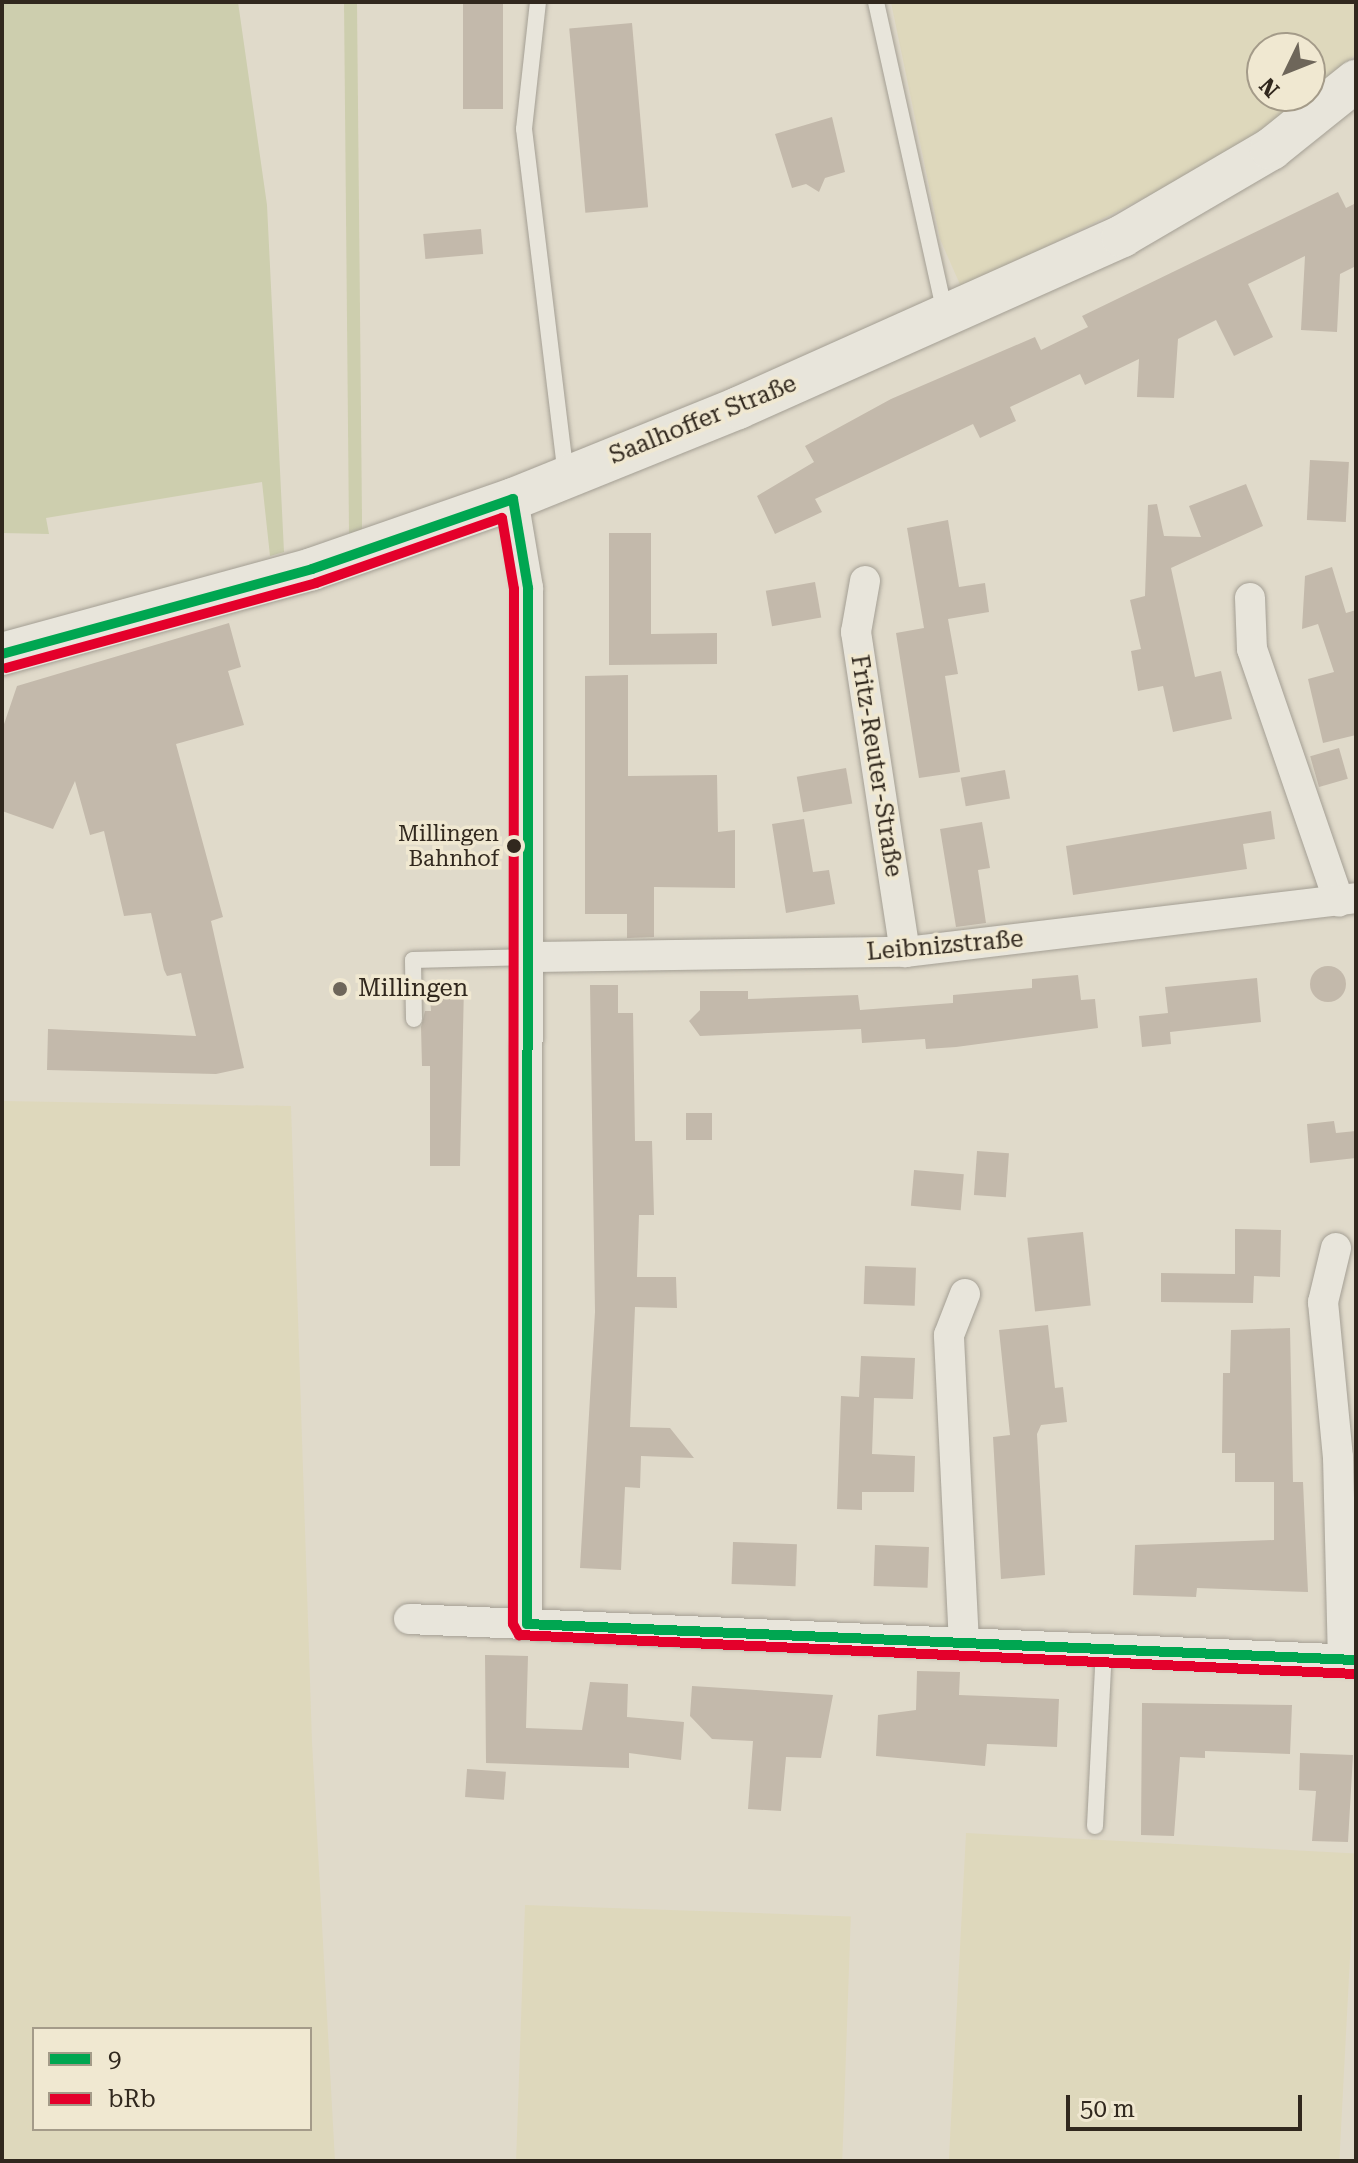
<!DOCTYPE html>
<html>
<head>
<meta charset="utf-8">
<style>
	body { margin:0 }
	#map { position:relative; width:1358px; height:2163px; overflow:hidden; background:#e0daca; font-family:"Roboto Serif",serif }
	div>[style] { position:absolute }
	.farmland>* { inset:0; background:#ded8bc; transform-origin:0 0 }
	.green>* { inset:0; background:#cdceae }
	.building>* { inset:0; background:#c3b9ab; transform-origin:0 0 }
	.round { border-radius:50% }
	.roads { filter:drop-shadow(0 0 2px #a49f94) drop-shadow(0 0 2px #a49f94) }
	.lane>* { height:16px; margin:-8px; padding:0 8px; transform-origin:8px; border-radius:8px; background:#e8e5db }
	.street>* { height:30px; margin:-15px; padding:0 15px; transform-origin:15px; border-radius:15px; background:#e8e5db }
	.secondary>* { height:42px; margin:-21px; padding:0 21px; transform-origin:21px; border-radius:21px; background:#e8e5db }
	.bus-1>* { height:10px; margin:-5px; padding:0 5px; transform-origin:5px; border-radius:5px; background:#00a651 }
	.bus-2>* { height:10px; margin:-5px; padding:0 5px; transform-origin:5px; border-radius:5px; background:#e4002b }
	.dots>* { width:22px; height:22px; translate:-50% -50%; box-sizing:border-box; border:4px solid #f0e8d1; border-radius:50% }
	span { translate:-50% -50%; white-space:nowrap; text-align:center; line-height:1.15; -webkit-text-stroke:7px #f0e8d1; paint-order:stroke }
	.bus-label { font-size:22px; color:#31281e }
	.right { translate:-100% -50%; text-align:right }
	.street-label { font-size:24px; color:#31281e }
	.poi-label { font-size:24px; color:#31281e }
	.left { translate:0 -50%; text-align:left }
	.frame { position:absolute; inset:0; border:4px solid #31281e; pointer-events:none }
	.legend { position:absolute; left:32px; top:2027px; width:280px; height:104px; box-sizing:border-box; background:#f0e8d1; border:2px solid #a49b89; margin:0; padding:10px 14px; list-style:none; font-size:24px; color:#31281e }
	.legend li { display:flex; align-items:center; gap:16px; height:40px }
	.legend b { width:40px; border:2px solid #a49b89 }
	.north { position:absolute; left:1246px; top:32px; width:80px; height:80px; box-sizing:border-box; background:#f0e8d1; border:2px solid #a49b89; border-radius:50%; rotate:227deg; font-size:22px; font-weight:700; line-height:32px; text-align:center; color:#31281e }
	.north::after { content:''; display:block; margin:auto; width:28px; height:36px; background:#6e665a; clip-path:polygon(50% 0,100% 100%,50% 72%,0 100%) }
	.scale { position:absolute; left:1066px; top:2095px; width:236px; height:36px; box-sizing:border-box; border:4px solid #31281e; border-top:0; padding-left:10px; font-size:24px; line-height:28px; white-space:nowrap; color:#31281e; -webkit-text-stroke:6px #f0e8d1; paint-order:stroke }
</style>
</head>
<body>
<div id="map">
	<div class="farmland">
		<div style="clip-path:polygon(891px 2px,1356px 2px,1356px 54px,1310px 95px,1310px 48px,1262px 48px,1262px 96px,1308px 96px,1214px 163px,962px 289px,940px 239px)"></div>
		<div style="clip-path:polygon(evenodd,2px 1101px,291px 1106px,312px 1742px,335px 2161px,2px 2161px,2px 1101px,34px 2029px,310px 2029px,310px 2129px,34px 2129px,34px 2029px)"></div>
		<div style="left:966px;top:1833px;width:390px;height:329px;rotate:3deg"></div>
		<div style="left:525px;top:1905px;width:326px;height:257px;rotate:2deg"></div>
	</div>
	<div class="green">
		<div style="clip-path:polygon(2px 2px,238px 2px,267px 205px,284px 552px,270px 556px,262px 482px,46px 518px,49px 534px,2px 533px)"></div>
		<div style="clip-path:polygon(344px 2px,357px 2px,362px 518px,362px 530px,349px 534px)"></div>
	</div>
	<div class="building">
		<div style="left:463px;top:2px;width:40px;height:107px"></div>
		<div style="left:632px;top:23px;width:185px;height:63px;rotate:85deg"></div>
		<div style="clip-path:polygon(832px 117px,845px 172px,825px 178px,819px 192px,806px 184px,792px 188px,775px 134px)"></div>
		<div style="clip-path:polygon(1338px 192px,1346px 208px,1356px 203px,1356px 266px,1340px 274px,1337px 332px,1301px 330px,1305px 256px,1248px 284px,1273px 337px,1234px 356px,1216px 320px,1178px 339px,1174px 398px,1137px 397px,1139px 359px,1085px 385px,1080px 374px,1010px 407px,1016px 421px,980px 438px,973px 424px,815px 499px,822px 512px,775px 534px,757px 496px,814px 462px,805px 446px,891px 399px,1035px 337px,1041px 350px,1088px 327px,1082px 316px)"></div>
		<div style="left:481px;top:229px;width:25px;height:58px;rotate:85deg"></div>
		<div style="left:1310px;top:460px;width:39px;height:60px;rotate:3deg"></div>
		<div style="clip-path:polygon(1246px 484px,1263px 526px,1171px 568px,1195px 677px,1221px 671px,1232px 719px,1173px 732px,1163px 686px,1138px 691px,1131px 651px,1141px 649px,1130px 600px,1145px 596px,1148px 505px,1157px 504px,1164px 536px,1201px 537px,1189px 506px)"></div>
		<div style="clip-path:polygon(948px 520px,959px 587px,985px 583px,989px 612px,948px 619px,958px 674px,945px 676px,960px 772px,919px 778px,896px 633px,924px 628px,907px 528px)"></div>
		<div style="clip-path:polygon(609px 533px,651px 533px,651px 634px,717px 633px,717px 664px,609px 665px)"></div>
		<div style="clip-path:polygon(1332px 567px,1346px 613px,1356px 610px,1356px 735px,1323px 743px,1308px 679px,1334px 672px,1318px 624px,1302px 629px,1305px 576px)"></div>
		<div style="left:815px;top:582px;width:36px;height:50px;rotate:80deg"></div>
		<div style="clip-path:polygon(229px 623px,241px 667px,228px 671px,244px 725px,176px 744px,223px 917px,211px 921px,244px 1068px,216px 1074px,47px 1070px,48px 1029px,196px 1036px,181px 973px,167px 976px,164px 970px,151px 913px,124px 916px,104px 831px,90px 835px,75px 781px,53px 829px,2px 811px,2px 730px,17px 686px)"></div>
		<div style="clip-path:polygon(628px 675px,628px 776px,717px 775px,718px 832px,735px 830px,735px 888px,654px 887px,654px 937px,627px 938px,627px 914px,585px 914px,585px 676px)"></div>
		<div style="left:1339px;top:748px;width:32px;height:30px;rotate:74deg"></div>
		<div style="left:846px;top:768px;width:36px;height:50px;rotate:80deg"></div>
		<div style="left:1005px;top:770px;width:29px;height:45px;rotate:80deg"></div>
		<div style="clip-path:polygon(1271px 811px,1275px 839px,1243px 844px,1247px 869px,1073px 895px,1066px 846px)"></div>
		<div style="clip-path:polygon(804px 819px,813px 872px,829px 870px,835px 904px,786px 913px,772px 824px)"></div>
		<div style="clip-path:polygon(982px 822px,990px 868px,978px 870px,986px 923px,956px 927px,940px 829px)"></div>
		<div class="round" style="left:1310px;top:966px;width:36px;height:36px"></div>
		<div style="clip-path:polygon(1078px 975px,1081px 1000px,1095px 999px,1098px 1028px,956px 1047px,926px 1049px,925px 1039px,862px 1043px,861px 1029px,700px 1036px,689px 1021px,700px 1010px,700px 991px,748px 991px,748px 999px,858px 995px,860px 1010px,953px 1003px,953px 995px,1032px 988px,1032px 979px)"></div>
		<div style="clip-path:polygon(1257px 978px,1261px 1022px,1170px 1032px,1171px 1044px,1142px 1047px,1139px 1016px,1168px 1013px,1165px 987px)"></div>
		<div style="clip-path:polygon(590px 985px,618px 985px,618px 1013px,633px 1013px,635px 1141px,652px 1141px,654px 1215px,639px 1215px,637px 1277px,676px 1277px,677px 1308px,635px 1307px,630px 1427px,670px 1428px,694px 1458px,641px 1456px,640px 1488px,625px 1487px,621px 1570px,580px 1568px,595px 1312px)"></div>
		<div style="clip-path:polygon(429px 986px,464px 986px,460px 1166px,430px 1166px,430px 1066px,422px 1066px,421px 1027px,425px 1011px,431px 1011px)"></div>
		<div style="left:686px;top:1113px;width:26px;height:27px"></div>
		<div style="clip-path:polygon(1334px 1121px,1336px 1133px,1356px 1131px,1356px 1158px,1310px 1163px,1307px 1124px)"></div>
		<div style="left:977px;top:1151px;width:32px;height:44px;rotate:4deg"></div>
		<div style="left:914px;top:1170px;width:50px;height:36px;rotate:5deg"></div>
		<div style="clip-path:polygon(1235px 1229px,1281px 1230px,1280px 1277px,1254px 1276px,1253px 1303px,1161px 1302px,1161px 1273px,1235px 1274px)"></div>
		<div style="left:1083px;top:1232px;width:74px;height:56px;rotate:84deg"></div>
		<div style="left:865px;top:1266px;width:51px;height:38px;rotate:2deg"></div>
		<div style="clip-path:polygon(1048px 1325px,1055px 1388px,1063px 1387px,1067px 1422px,1041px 1425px,1037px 1434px,1045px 1575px,1001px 1579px,993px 1437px,1010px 1435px,999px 1330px)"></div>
		<div style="clip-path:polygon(1290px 1328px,1293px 1482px,1303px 1482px,1308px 1592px,1197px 1588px,1196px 1597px,1133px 1595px,1135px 1545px,1274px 1540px,1274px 1482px,1289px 1482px,1235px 1482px,1235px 1453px,1222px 1453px,1223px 1373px,1230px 1373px,1231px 1330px)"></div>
		<div style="clip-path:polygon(861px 1356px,915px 1358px,913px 1399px,874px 1398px,872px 1454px,915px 1456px,914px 1492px,862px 1492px,862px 1510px,837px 1509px,841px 1396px,859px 1397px)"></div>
		<div style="left:733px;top:1542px;width:64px;height:42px;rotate:2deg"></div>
		<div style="left:875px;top:1545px;width:54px;height:41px;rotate:2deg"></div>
		<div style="clip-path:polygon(485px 1655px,528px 1656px,526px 1728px,582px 1730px,590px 1682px,628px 1684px,627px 1717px,684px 1722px,681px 1760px,629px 1753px,629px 1768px,486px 1763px)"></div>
		<div style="clip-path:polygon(917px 1671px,960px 1672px,959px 1695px,1059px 1699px,1057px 1747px,987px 1744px,985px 1766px,876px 1756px,878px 1715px,916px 1710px)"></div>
		<div style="clip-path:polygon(692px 1686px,833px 1695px,821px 1758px,786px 1757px,781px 1811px,748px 1809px,753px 1741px,712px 1739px,690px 1716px)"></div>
		<div style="clip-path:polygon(1142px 1703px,1292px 1705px,1290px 1754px,1205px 1751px,1205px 1758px,1180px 1757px,1174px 1836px,1141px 1835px)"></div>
		<div style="clip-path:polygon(1300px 1753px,1353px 1755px,1348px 1842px,1312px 1841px,1316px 1791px,1299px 1790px)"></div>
		<div style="left:467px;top:1769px;width:39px;height:28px;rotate:4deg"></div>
	</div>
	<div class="roads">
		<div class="lane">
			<div style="left:538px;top:2px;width:128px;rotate:96.3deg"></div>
			<div style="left:524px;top:129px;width:349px;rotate:83.1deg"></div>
			<div style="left:876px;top:2px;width:319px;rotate:77.5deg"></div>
			<div style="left:414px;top:1019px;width:59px;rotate:-91deg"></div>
			<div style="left:413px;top:960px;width:119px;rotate:-1.4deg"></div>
			<div style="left:1095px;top:1826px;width:178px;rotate:-87.1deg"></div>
		</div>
		<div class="street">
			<div style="left:513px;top:499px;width:90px;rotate:80.4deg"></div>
			<div style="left:528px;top:588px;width:1036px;rotate:90.06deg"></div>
			<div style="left:865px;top:581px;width:52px;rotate:100deg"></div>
			<div style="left:856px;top:632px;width:324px;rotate:81.3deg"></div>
			<div style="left:1250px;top:598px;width:51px;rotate:87.8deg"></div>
			<div style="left:1252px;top:649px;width:267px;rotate:71deg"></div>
			<div style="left:532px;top:957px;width:373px;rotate:-0.8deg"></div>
			<div style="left:905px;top:952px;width:454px;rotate:-6.8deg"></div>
			<div style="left:1336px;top:1248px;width:56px;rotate:103.5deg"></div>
			<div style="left:1323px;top:1302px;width:156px;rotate:84.5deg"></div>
			<div style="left:1338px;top:1457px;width:202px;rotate:88.6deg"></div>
			<div style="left:409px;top:1619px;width:948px;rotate:2.48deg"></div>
			<div style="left:964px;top:1644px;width:309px;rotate:-92.8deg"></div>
			<div style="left:949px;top:1335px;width:44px;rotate:-68.7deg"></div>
		</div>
		<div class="secondary">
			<div style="left:2px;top:654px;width:321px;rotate:-15.3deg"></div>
			<div style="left:312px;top:569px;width:213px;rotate:-19.2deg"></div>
			<div style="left:513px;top:499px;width:243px;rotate:-22deg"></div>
			<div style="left:738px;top:408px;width:421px;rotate:-24.1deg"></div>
			<div style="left:1122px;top:236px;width:173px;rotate:-30.3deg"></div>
			<div style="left:1271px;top:149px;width:109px;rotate:-38.7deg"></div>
		</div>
	</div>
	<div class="bus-1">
		<div style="left:513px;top:499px;width:90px;rotate:80.4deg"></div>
		<div style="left:528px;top:588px;width:1036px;rotate:90.06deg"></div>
		<div style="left:2px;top:654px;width:321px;rotate:-15.3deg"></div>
		<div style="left:312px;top:569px;width:213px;rotate:-19.2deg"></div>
		<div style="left:527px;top:1624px;width:830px;rotate:2.49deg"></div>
	</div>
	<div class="bus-2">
		<div style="left:6px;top:668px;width:321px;rotate:-15.3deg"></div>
		<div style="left:316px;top:583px;width:197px;rotate:-19.3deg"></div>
		<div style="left:502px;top:518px;width:72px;rotate:80.4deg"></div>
		<div style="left:514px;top:589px;width:1035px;rotate:90.06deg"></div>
		<div style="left:513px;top:1624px;width:13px;rotate:61deg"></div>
		<div style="left:519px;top:1635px;width:837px;rotate:2.67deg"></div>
	</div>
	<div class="dots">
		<div style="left:514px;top:846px;background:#31281e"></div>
		<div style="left:340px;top:989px;background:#6e665a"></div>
	</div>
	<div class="bus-label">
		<span class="right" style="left:499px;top:846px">Millingen<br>Bahnhof</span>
	</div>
	<div class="street-label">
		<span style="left:703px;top:420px;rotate:-22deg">Saalhoffer Straße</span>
		<span style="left:876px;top:766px;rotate:81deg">Fritz-Reuter-Straße</span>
		<span style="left:945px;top:946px;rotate:-5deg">Leibnizstraße</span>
	</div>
	<div class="poi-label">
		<span class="left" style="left:358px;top:989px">Millingen</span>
	</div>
	<div class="frame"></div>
	<ul class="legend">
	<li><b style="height:10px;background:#00a651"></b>9</li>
	<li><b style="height:10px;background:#e4002b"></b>bRb</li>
	</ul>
	<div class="north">N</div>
	<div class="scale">50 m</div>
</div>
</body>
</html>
